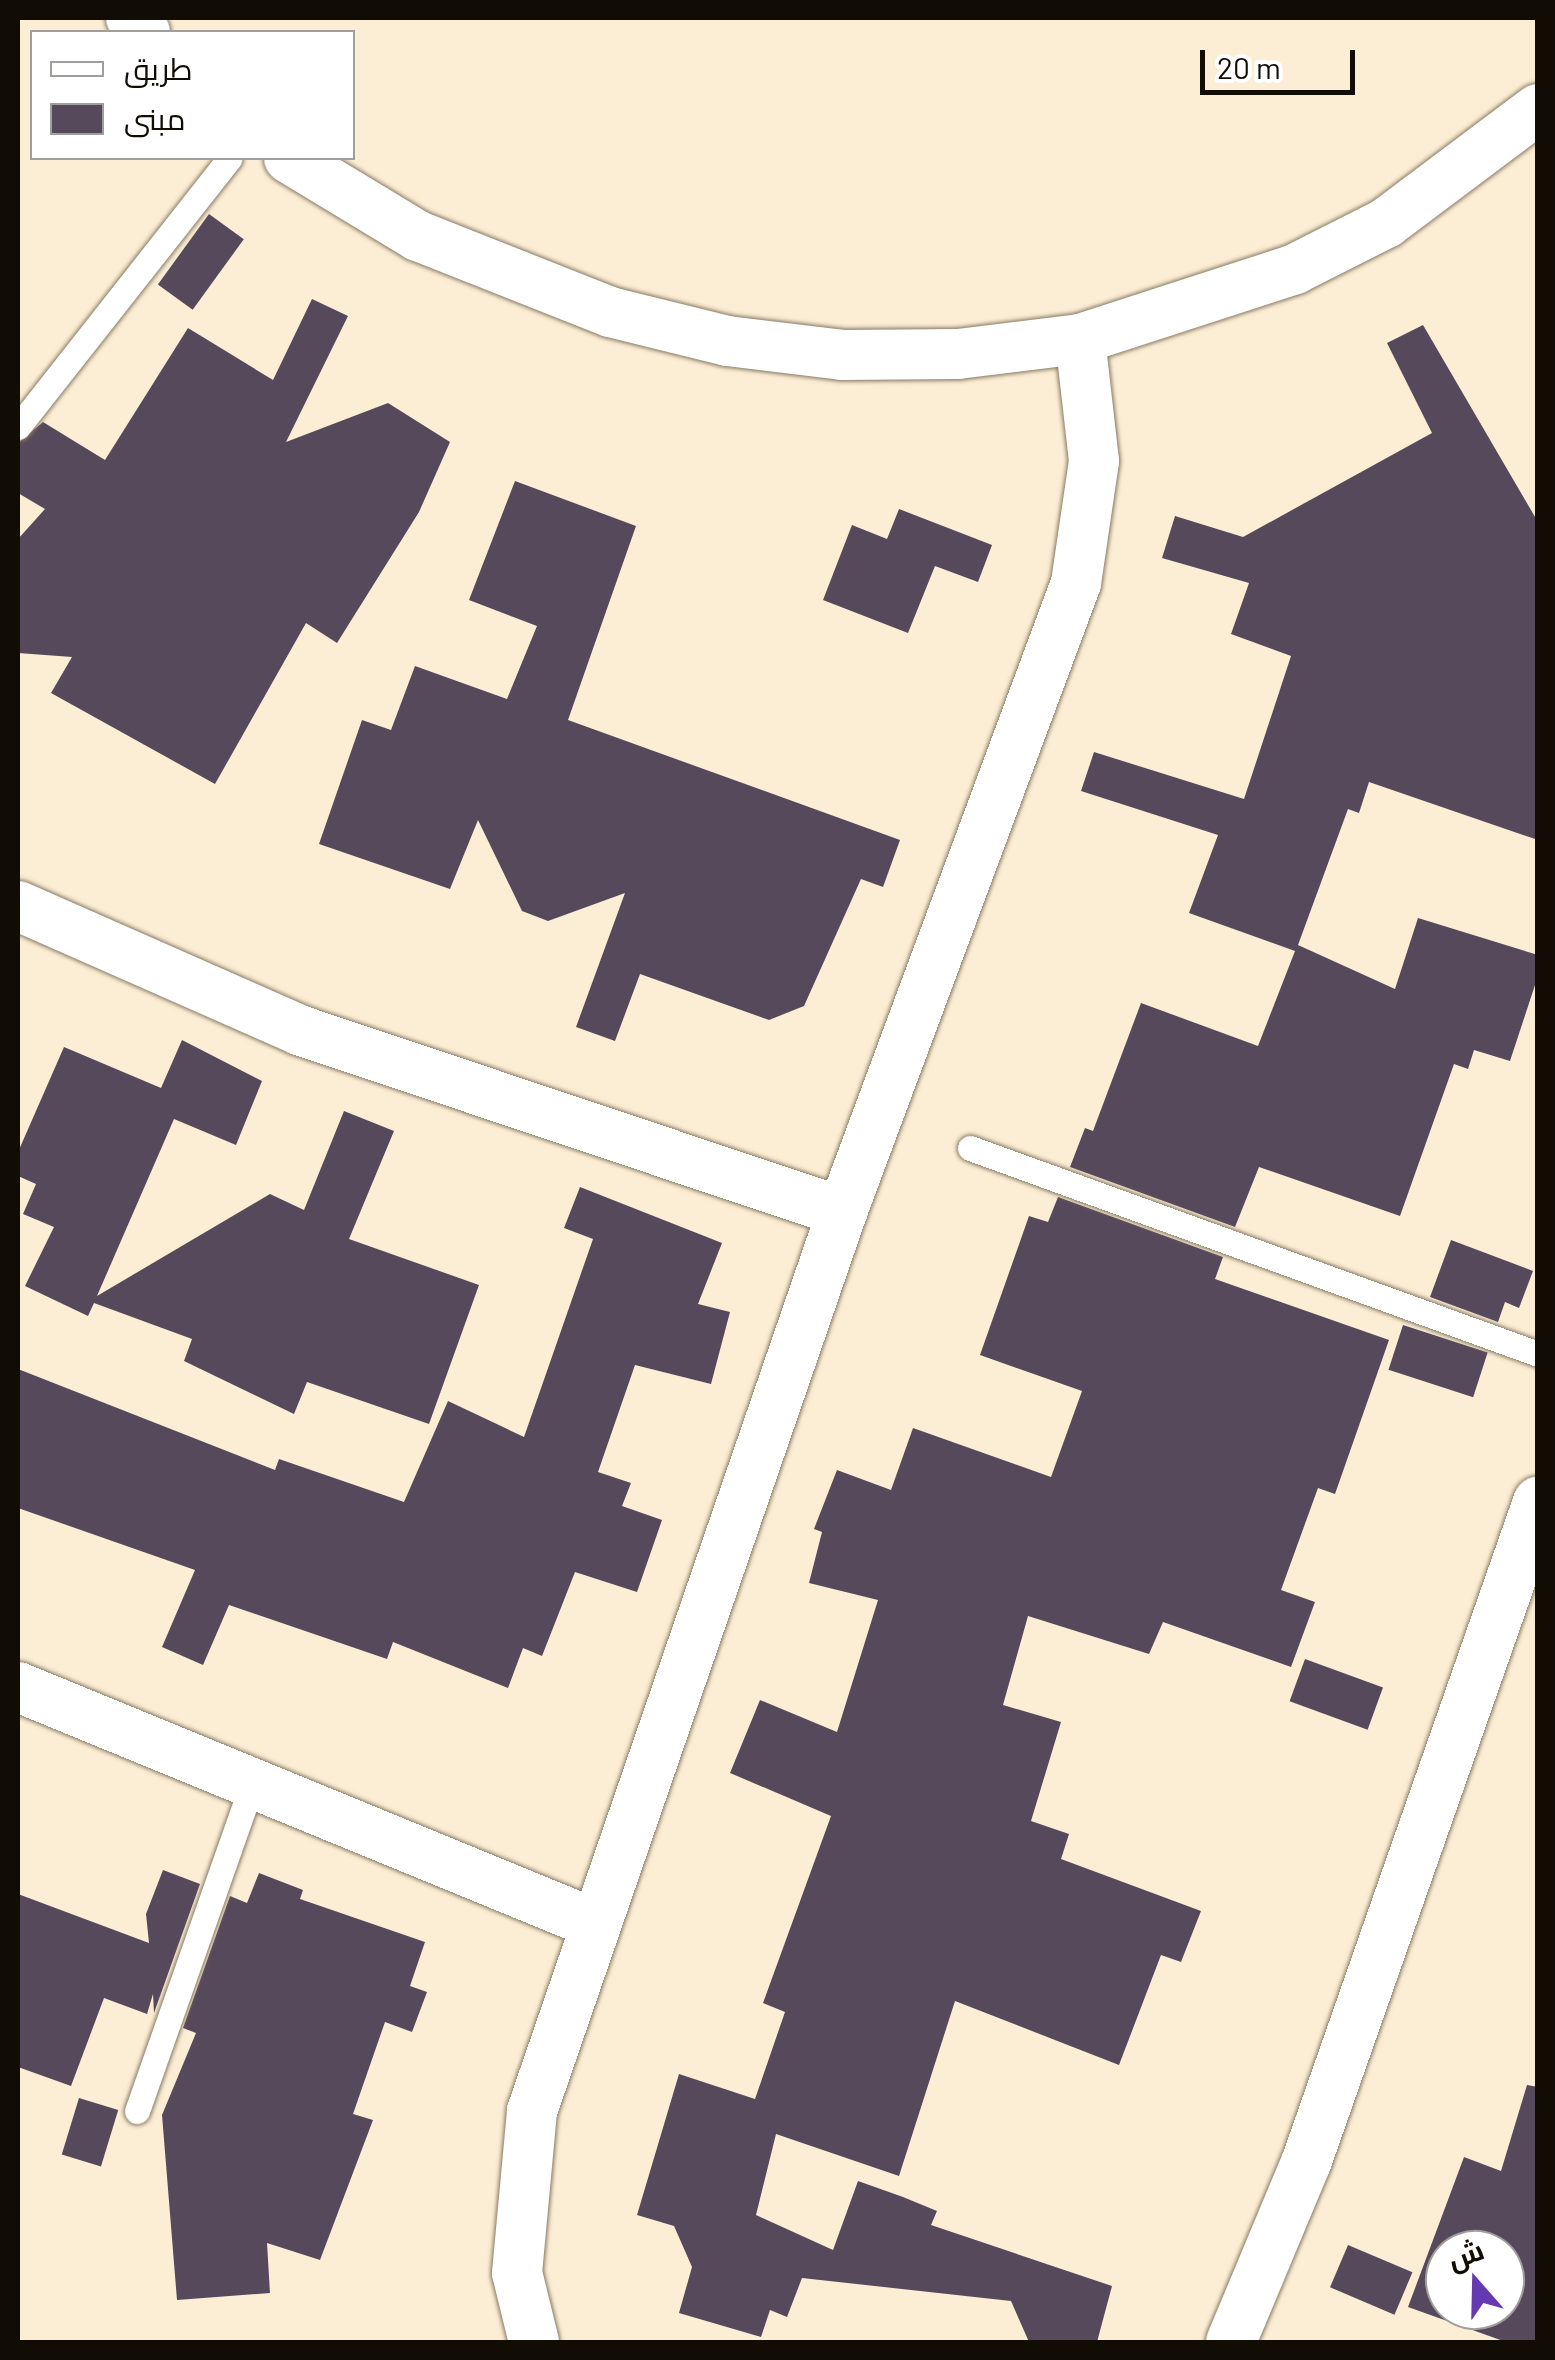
<!DOCTYPE html>
<html>
<head>
<meta charset="utf-8">
<style>
	body { margin:0 }
	#map { position:relative; width:1555px; height:2360px; overflow:hidden; background:#fceed5; font-family:Barlow,Cairo,sans-serif }
	div>[style] { position:absolute }
	.building>* { inset:0; background:#57495c; transform-origin:0 0 }
	.roads { filter:drop-shadow(0 0 2px #877a63) drop-shadow(0 0 2px #877a63) }
	.lane>* { height:25px; margin:-12.5px; padding:0 12.5px; transform-origin:12.5px; border-radius:12.5px; background:#fff }
	.street>* { height:50px; margin:-25px; padding:0 25px; transform-origin:25px; border-radius:25px; background:#fff }
	span { translate:-50% -50%; white-space:nowrap; text-align:center; line-height:1.15; -webkit-text-stroke:10px #fff; paint-order:stroke }
	.frame { position:absolute; inset:0; border:20px solid #110d05; pointer-events:none }
	.legend { position:absolute; left:30px; top:30px; width:325px; height:130px; box-sizing:border-box; background:#fff; border:2px solid #a09e9b; margin:0; padding:12px 18px; list-style:none; font-size:30px; color:#110d05 }
	.legend li { display:flex; align-items:center; gap:20px; height:50px }
	.legend b { width:50px; border:2px solid #a09e9b }
	.north { position:absolute; left:1425px; top:2230px; width:100px; height:100px; box-sizing:border-box; background:#fff; border:2px solid #a09e9b; border-radius:50%; rotate:340deg; font-size:28px; font-weight:700; line-height:40px; text-align:center; color:#110d05 }
	.north::after { content:''; display:block; margin:auto; width:35px; height:45px; background:#6739b0; clip-path:polygon(50% 0,100% 100%,50% 72%,0 100%) }
	.scale { position:absolute; left:1200px; top:50px; width:155px; height:45px; box-sizing:border-box; border:5px solid #110d05; border-top:0; padding-left:12px; font-size:30px; line-height:35px; white-space:nowrap; color:#110d05; -webkit-text-stroke:8px #fff; paint-order:stroke }
</style>
</head>
<body>
<div id="map">
	<div class="building">
		<div style="left:209px;top:214px;width:43px;height:87px;rotate:36deg"></div>
		<div style="clip-path:polygon(312px 299px,348px 316px,286px 442px,388px 403px,450px 442px,419px 512px,337px 643px,306px 623px,215px 784px,51px 693px,72px 657px,18px 653px,18px 539px,45px 509px,18px 493px,18px 443px,43px 422px,105px 460px,188px 328px,273px 380px)"></div>
		<div style="clip-path:polygon(1423px 325px,1538px 522px,1538px 840px,1369px 782px,1359px 813px,1348px 809px,1298px 945px,1395px 989px,1418px 918px,1538px 955px,1538px 976px,1510px 1061px,1474px 1050px,1468px 1069px,1454px 1064px,1400px 1216px,1259px 1167px,1235px 1227px,1070px 1167px,1085px 1128px,1093px 1131px,1141px 1003px,1258px 1046px,1295px 951px,1189px 913px,1218px 835px,1081px 791px,1094px 752px,1244px 799px,1291px 656px,1231px 634px,1249px 583px,1162px 558px,1175px 516px,1243px 537px,1432px 433px,1387px 343px)"></div>
		<div style="clip-path:polygon(515px 481px,636px 526px,568px 720px,900px 840px,883px 887px,861px 879px,804px 1006px,769px 1020px,640px 974px,615px 1041px,576px 1027px,625px 893px,548px 921px,522px 911px,478px 820px,450px 889px,319px 844px,362px 720px,391px 730px,415px 666px,507px 699px,537px 626px,469px 600px)"></div>
		<div style="clip-path:polygon(899px 509px,992px 545px,978px 582px,935px 566px,908px 633px,823px 600px,852px 525px,887px 539px)"></div>
		<div style="clip-path:polygon(182px 1040px,262px 1081px,236px 1145px,174px 1119px,97px 1296px,270px 1194px,304px 1210px,344px 1111px,394px 1131px,349px 1239px,479px 1285px,429px 1424px,307px 1382px,294px 1414px,184px 1361px,192px 1339px,94px 1303px,88px 1316px,25px 1286px,54px 1227px,23px 1214px,36px 1184px,18px 1176px,18px 1152px,64px 1047px,161px 1088px)"></div>
		<div style="clip-path:polygon(580px 1187px,722px 1243px,698px 1304px,730px 1312px,711px 1384px,635px 1365px,598px 1472px,631px 1483px,622px 1506px,662px 1520px,637px 1592px,575px 1572px,542px 1656px,523px 1648px,508px 1688px,393px 1642px,387px 1659px,229px 1605px,203px 1665px,162px 1647px,195px 1570px,18px 1508px,18px 1369px,275px 1470px,279px 1459px,404px 1502px,448px 1401px,524px 1437px,593px 1239px,564px 1228px)"></div>
		<div style="clip-path:polygon(1058px 1197px,1223px 1257px,1215px 1279px,1389px 1340px,1335px 1494px,1318px 1488px,1281px 1590px,1315px 1602px,1291px 1667px,1163px 1622px,1149px 1654px,1028px 1616px,1003px 1705px,1061px 1722px,1031px 1821px,1069px 1834px,1061px 1859px,1201px 1911px,1181px 1962px,1161px 1955px,1119px 2065px,955px 2001px,899px 2176px,776px 2134px,756px 2215px,833px 2250px,858px 2181px,903px 2197px,937px 2211px,931px 2225px,1112px 2286px,1097px 2342px,1029px 2342px,1011px 2301px,802px 2278px,787px 2317px,770px 2310px,761px 2337px,679px 2313px,692px 2267px,674px 2226px,637px 2215px,679px 2074px,755px 2099px,785px 2012px,763px 2003px,831px 1816px,730px 1773px,760px 1700px,837px 1732px,878px 1600px,809px 1583px,822px 1532px,814px 1529px,837px 1470px,891px 1490px,913px 1428px,1051px 1477px,1082px 1391px,980px 1355px,1029px 1216px,1048px 1222px)"></div>
		<div style="clip-path:polygon(1451px 1240px,1533px 1271px,1519px 1308px,1505px 1302px,1498px 1322px,1430px 1297px)"></div>
		<div style="left:1403px;top:1325px;width:89px;height:47px;rotate:18deg"></div>
		<div style="left:1305px;top:1659px;width:83px;height:45px;rotate:20deg"></div>
		<div style="clip-path:polygon(163px 1870px,200px 1884px,154px 2013px,153px 1994px,147px 2014px,104px 1998px,71px 2086px,18px 2067px,18px 1894px,149px 1943px,146px 1914px)"></div>
		<div style="clip-path:polygon(259px 1873px,303px 1890px,300px 1899px,425px 1942px,410px 1986px,427px 1992px,412px 2032px,385px 2022px,353px 2114px,373px 2120px,320px 2260px,267px 2243px,270px 2293px,177px 2300px,162px 2115px,196px 2033px,183px 2028px,230px 1896px,247px 1903px)"></div>
		<div style="clip-path:polygon(evenodd,1527px 2085px,1538px 2087px,1538px 2342px,1506px 2342px,1408px 2307px,1464px 2157px,1501px 2171px,1527px 2085px,1445px 2250px,1505px 2250px,1505px 2310px,1445px 2310px,1445px 2250px)"></div>
		<div style="left:79px;top:2098px;width:41px;height:59px;rotate:17deg"></div>
		<div style="left:1348px;top:2245px;width:70px;height:46px;rotate:23deg"></div>
	</div>
	<div class="roads">
		<div class="lane">
			<div style="left:18px;top:427px;width:342px;rotate:-51.8deg"></div>
			<div style="left:970px;top:1148px;width:604px;rotate:19.93deg"></div>
			<div style="left:137px;top:2111px;width:343px;rotate:-70.6deg"></div>
		</div>
		<div class="street">
			<div style="left:131px;top:18px;width:20px;rotate:45deg"></div>
			<div style="left:289px;top:158px;width:151px;rotate:31.2deg"></div>
			<div style="left:418px;top:236px;width:206px;rotate:21.6deg"></div>
			<div style="left:610px;top:312px;width:121px;rotate:13.9deg"></div>
			<div style="left:727px;top:341px;width:116px;rotate:6.9deg"></div>
			<div style="left:842px;top:355px;width:116px;rotate:-0.5deg"></div>
			<div style="left:958px;top:354px;width:123px;rotate:-7deg"></div>
			<div style="left:1080px;top:339px;width:226px;rotate:-18deg"></div>
			<div style="left:1295px;top:269px;width:102px;rotate:-26.8deg"></div>
			<div style="left:1386px;top:223px;width:190px;rotate:-36.9deg"></div>
			<div style="left:18px;top:906px;width:307px;rotate:23.8deg"></div>
			<div style="left:299px;top:1030px;width:573px;rotate:18.53deg"></div>
			<div style="left:18px;top:1687px;width:624px;rotate:22.33deg"></div>
			<div style="left:534px;top:2342px;width:71px;rotate:-103.8deg"></div>
			<div style="left:517px;top:2273px;width:163px;rotate:-84.7deg"></div>
			<div style="left:532px;top:2111px;width:951px;rotate:-70.97deg"></div>
			<div style="left:842px;top:1212px;width:671px;rotate:-69.59deg"></div>
			<div style="left:1076px;top:583px;width:123px;rotate:-81.6deg"></div>
			<div style="left:1094px;top:461px;width:123px;rotate:-96.5deg"></div>
			<div style="left:1231px;top:2342px;width:194px;rotate:-67.3deg"></div>
			<div style="left:1306px;top:2163px;width:701px;rotate:-70.66deg"></div>
		</div>
	</div>
	<div class="frame"></div>
	<ul class="legend">
	<li><b style="height:12px;background:#fff"></b>طريق</li>
	<li><b style="height:28px;background:#57495c"></b>مبنى</li>
	</ul>
	<div class="north">ش</div>
	<div class="scale">20 m</div>
</div>
</body>
</html>
